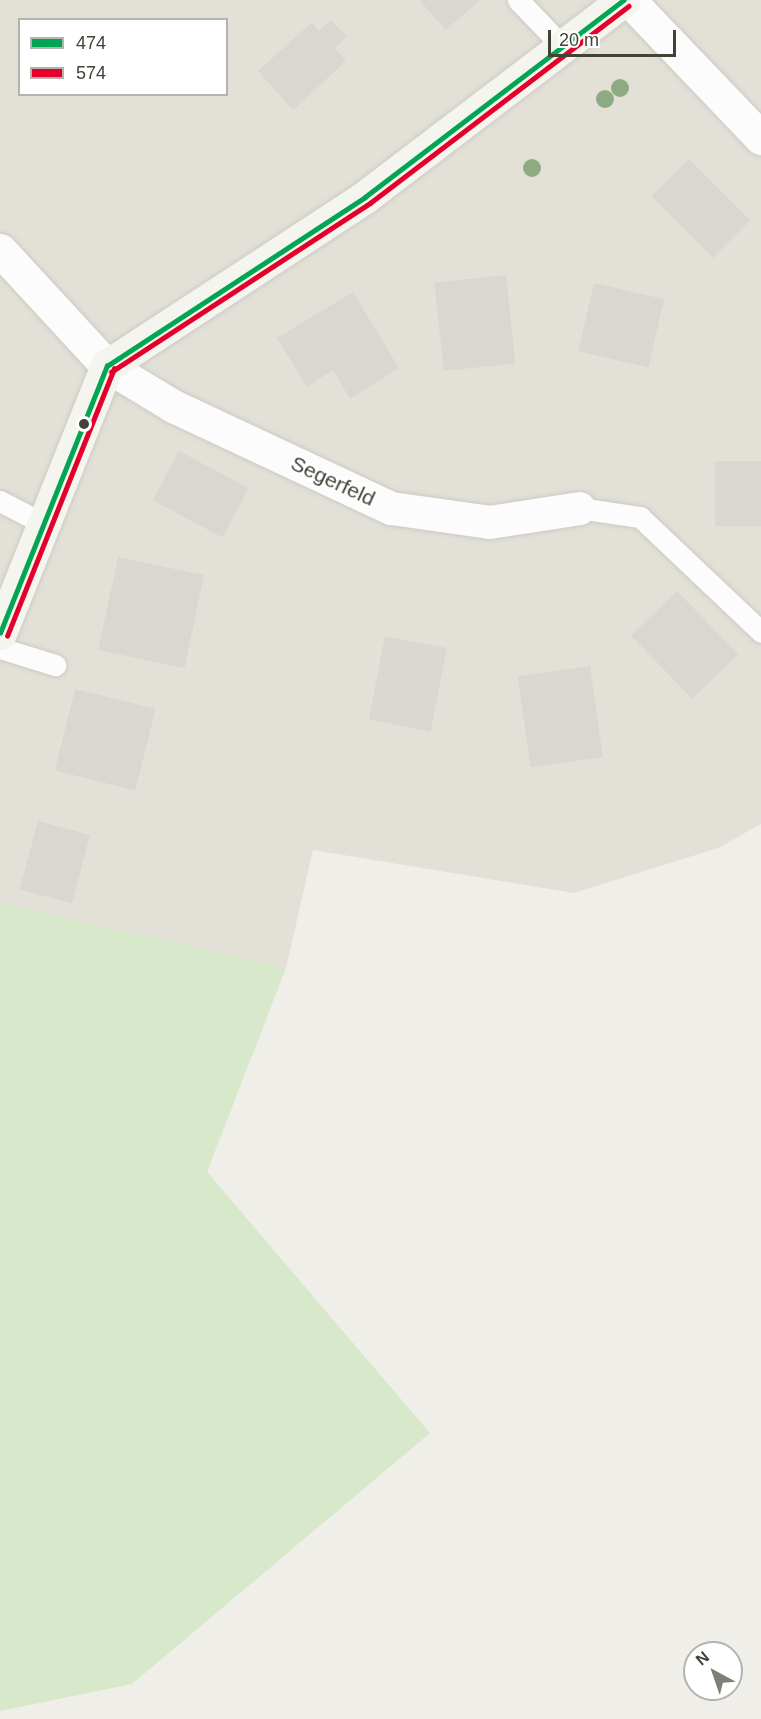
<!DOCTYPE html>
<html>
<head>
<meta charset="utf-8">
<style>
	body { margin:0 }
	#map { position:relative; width:761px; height:1719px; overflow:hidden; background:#efeee9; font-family:Helvetica,sans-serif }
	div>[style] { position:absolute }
	.residential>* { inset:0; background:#e3e1d7 }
	.green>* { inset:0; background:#d8e8ca }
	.building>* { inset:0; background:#d9d7d1; transform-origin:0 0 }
	.roads { filter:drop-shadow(0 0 2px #cccac5) drop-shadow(0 0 2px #cccac5) }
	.lane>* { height:21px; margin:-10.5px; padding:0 10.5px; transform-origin:10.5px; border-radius:10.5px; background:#fdfcfc }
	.street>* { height:33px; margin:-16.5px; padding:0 16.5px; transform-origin:16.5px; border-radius:16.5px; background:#fdfcfc }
	.secondary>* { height:33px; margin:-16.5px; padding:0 16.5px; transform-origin:16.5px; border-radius:16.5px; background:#f5f5ef }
	.bus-1>* { height:4.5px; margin:-2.25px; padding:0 2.25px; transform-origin:2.25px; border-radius:2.25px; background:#00a651 }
	.bus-2>* { height:4.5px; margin:-2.25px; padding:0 2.25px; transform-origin:2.25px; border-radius:2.25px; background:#e4002b }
	.trees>* { width:18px; height:18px; margin:-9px; border-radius:50%; background:#8eaa82 }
	.dots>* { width:16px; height:16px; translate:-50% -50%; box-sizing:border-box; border:3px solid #fff; border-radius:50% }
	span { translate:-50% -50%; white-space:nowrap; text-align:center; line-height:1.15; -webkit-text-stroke:5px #fff; paint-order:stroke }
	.street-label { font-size:21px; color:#444136 }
	.legend { position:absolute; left:18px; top:18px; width:210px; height:78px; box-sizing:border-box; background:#fff; border:2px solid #b4b3af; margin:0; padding:8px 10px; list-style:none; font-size:18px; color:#444136 }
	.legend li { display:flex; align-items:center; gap:12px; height:30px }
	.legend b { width:30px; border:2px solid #b4b3af }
	.north { position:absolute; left:683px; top:1641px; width:60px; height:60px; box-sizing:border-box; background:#fff; border:2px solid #b4b3af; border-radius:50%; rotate:320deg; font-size:16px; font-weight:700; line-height:24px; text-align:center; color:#444136 }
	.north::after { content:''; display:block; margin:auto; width:21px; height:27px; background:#807e75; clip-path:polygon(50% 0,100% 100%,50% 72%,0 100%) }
	.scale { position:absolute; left:548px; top:30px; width:128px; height:27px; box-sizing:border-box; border:3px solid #444136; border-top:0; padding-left:8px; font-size:18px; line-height:21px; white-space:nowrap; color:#444136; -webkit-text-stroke:4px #fff; paint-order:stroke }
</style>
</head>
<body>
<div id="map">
	<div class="residential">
		<div style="clip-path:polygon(evenodd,0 0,761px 0,761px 824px,718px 848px,574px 893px,313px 850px,286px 968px,0 903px,0 0,20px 20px,226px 20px,226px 94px,20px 94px,20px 20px)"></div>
	</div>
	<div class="green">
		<div style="clip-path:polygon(0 903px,286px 968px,207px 1172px,430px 1433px,132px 1684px,0 1711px)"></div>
	</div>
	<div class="building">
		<div style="clip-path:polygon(419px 0,480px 0,446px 30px)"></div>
		<div style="clip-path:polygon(331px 20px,347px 37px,335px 48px,346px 61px,293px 110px,258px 71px,312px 22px,319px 31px)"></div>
		<div style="left:689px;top:159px;width:87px;height:53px;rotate:45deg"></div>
		<div style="left:506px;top:275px;width:89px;height:72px;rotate:84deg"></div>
		<div style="left:594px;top:283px;width:72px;height:70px;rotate:13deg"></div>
		<div style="clip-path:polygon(353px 292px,399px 368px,350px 399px,333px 370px,307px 387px,277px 338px)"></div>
		<div style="left:179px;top:451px;width:79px;height:56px;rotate:28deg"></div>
		<div style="left:761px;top:461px;width:65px;height:46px;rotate:90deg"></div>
		<div style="left:118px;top:557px;width:88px;height:95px;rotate:12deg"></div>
		<div style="left:677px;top:591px;width:88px;height:64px;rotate:46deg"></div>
		<div style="left:385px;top:636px;width:63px;height:85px;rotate:11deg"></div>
		<div style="left:590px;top:666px;width:92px;height:73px;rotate:82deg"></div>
		<div style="left:75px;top:689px;width:83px;height:84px;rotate:14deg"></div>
		<div style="left:38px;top:821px;width:54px;height:71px;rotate:15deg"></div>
	</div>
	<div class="roads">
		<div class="lane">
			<div style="left:518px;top:0;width:65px;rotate:46.2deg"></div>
			<div style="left:0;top:501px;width:47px;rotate:27.6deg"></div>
			<div style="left:579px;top:508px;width:62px;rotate:8.4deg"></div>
			<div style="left:640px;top:517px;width:167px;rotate:43.5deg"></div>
			<div style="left:0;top:648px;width:58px;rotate:17.2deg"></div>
		</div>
		<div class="street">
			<div style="left:629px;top:0;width:191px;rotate:46.3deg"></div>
			<div style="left:0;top:250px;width:158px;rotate:47.3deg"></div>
			<div style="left:107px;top:366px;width:77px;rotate:31.2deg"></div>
			<div style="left:173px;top:406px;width:241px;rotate:25.1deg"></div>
			<div style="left:391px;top:508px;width:99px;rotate:8.1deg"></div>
			<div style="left:489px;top:522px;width:91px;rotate:-8.8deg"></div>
		</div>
		<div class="secondary">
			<div style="left:0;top:633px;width:288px;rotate:-68.2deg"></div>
			<div style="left:107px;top:366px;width:308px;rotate:-33.2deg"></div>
			<div style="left:365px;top:197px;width:325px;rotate:-37.3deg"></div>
		</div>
	</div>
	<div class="bus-1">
		<div style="left:107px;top:366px;width:308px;rotate:-33.2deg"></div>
		<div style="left:365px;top:197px;width:325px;rotate:-37.3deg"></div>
		<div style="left:0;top:633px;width:288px;rotate:-68.2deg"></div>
	</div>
	<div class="bus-2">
		<div style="left:111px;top:372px;width:309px;rotate:-33.1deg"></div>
		<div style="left:370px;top:203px;width:325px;rotate:-37.3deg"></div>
		<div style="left:7px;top:636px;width:288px;rotate:-68.2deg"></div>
	</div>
	<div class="trees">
		<div style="left:620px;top:88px"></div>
		<div style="left:605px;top:99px"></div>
		<div style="left:532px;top:168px"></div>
	</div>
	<div class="dots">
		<div style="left:84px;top:424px;background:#444136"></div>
	</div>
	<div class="street-label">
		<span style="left:333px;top:481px;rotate:25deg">Segerfeld</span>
	</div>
	<ul class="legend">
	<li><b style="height:8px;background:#00a651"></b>474</li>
	<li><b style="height:8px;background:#e4002b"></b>574</li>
	</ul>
	<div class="north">N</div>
	<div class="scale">20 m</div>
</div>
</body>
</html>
